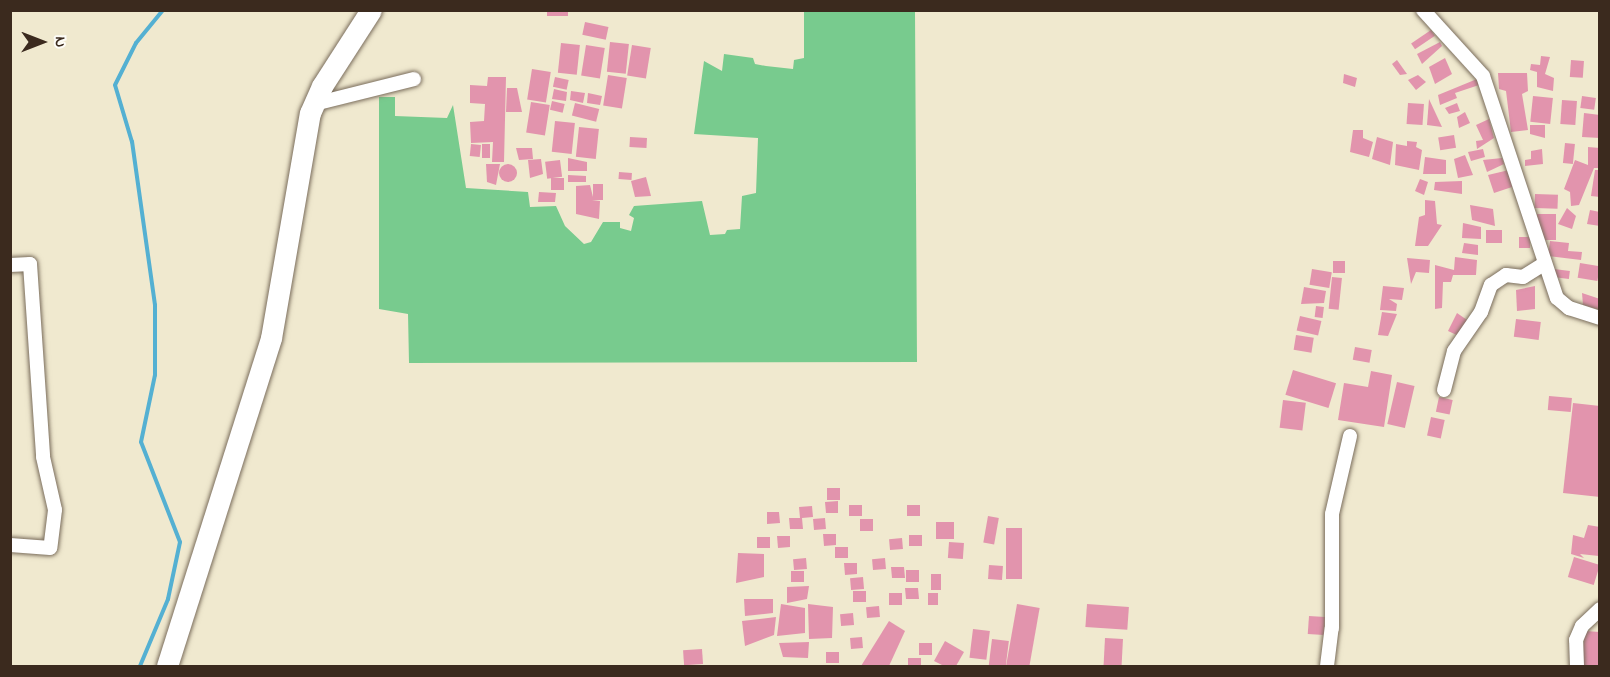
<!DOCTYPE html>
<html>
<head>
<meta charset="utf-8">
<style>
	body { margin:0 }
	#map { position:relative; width:1610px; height:677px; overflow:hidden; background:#f0e9cf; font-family:"Indie Flower",sans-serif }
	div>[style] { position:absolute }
	.green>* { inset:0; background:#78cb8e }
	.stream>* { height:4px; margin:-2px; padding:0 2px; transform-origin:2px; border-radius:2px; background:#54b0d2 }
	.building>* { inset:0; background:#e294ad; transform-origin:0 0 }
	.round { border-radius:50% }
	.roads { filter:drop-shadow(0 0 2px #7a6d5c) drop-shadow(0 0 2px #7a6d5c) }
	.street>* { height:14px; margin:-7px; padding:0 7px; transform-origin:7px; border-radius:7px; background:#fff }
	.primary>* { height:21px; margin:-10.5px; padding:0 10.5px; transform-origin:10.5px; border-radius:10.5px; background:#fff }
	span { translate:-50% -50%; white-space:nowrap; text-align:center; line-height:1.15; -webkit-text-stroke:6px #fdfcf7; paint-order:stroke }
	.frame { position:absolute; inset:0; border:12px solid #3b2a1e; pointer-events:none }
	.north { position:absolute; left:12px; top:12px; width:60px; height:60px; -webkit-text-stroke:4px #fdfcf7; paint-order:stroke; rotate:90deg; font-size:16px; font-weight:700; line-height:24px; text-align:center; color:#3b2a1e }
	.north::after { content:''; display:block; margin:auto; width:21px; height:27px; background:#3b2a1e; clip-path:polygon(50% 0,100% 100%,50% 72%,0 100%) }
</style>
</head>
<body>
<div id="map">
	<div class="green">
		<div style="clip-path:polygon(804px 11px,915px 11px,917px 362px,409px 363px,408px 314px,379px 309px,379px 97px,395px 97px,395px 116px,447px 118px,453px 105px,466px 188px,528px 192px,530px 207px,556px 206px,565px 226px,584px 244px,591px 242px,603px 222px,620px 222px,620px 228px,631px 231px,634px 218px,629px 215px,634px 206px,702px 201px,710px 235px,725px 234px,727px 230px,740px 229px,742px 196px,756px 193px,758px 138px,694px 134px,704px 61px,722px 71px,724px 54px,753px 58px,755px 64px,766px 66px,793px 69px,794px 60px,804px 58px)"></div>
	</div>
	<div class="stream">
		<div style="left:140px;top:666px;width:73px;rotate:-67.3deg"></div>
		<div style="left:168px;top:599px;width:58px;rotate:-78.1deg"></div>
		<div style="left:180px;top:542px;width:107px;rotate:-111.3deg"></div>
		<div style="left:141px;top:442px;width:68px;rotate:-78.2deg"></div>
		<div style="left:155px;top:375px;width:70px;rotate:-90deg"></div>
		<div style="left:155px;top:305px;width:165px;rotate:-98deg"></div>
		<div style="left:132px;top:142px;width:59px;rotate:-106.6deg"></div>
		<div style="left:115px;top:85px;width:47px;rotate:-63.4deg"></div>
		<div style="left:136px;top:43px;width:43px;rotate:-50.7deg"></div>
	</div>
	<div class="building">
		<div style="left:547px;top:10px;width:21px;height:6px"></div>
		<div style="left:585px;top:22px;width:24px;height:13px;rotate:12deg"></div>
		<div style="left:1431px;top:30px;width:7px;height:24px;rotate:56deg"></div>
		<div style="left:610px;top:42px;width:19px;height:30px;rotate:6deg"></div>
		<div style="clip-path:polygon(1440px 42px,1442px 46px,1422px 64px,1417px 54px)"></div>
		<div style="left:561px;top:43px;width:19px;height:30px;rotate:6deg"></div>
		<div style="left:586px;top:45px;width:19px;height:31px;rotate:9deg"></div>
		<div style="left:632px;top:45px;width:19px;height:31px;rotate:9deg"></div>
		<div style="clip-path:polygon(1541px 56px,1550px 57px,1545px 74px,1554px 78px,1553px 91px,1537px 87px,1537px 72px,1530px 70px,1531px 64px,1540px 65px)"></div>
		<div style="clip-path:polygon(1445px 58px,1452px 74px,1435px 84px,1429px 67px)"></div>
		<div style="clip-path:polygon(1397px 60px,1407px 74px,1400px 75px,1392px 64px)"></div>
		<div style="left:1571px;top:60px;width:13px;height:17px;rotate:4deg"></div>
		<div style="left:532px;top:69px;width:19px;height:31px;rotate:9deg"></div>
		<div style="clip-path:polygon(1498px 73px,1527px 73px,1528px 91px,1522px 94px,1528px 130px,1511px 132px,1506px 91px,1499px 89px)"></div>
		<div style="clip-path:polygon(1344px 74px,1357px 78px,1355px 87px,1343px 83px)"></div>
		<div style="left:608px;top:75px;width:19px;height:31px;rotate:9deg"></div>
		<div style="clip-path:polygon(1418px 75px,1426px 82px,1416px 90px,1408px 80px)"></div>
		<div style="clip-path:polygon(488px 77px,506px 77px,504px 162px,492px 162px,493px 142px,471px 143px,470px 122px,484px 121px,485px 104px,470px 103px,470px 85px,487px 86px)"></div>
		<div style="left:555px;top:77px;width:14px;height:10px;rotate:12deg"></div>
		<div style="clip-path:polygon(1477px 79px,1479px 85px,1455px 93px,1457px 98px,1440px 105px,1438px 95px)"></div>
		<div style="clip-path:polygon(507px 88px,517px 88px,522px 112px,506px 112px)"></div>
		<div style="clip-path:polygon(554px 89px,567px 92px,566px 101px,552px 99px)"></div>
		<div style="clip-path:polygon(571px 91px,585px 93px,583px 103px,570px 100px)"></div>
		<div style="clip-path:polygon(588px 93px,602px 96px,600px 105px,587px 103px)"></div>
		<div style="left:1533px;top:96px;width:20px;height:26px;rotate:6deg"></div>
		<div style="left:1582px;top:96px;width:14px;height:12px;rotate:8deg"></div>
		<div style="clip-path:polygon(1429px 99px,1442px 127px,1427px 125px)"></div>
		<div style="left:1562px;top:100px;width:15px;height:24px;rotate:4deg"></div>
		<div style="left:552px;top:101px;width:13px;height:9px;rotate:13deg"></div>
		<div style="left:531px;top:102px;width:19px;height:31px;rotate:9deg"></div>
		<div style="left:575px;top:103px;width:25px;height:13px;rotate:14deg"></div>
		<div style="left:1408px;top:103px;width:16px;height:21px;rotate:4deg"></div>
		<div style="clip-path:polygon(1457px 103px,1460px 111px,1449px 114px,1445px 108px)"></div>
		<div style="clip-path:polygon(1465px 112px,1470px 123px,1459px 128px,1457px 117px)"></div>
		<div style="clip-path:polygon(1584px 113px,1600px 115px,1600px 138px,1582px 137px)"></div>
		<div style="clip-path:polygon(1489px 119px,1494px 138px,1477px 149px,1476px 141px,1483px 140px,1476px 125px)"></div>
		<div style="left:555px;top:121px;width:20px;height:31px;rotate:6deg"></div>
		<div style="clip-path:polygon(1530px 125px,1545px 125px,1545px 138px,1530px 134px)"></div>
		<div style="left:579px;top:127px;width:20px;height:30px;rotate:6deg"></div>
		<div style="clip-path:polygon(1353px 130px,1363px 130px,1363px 138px,1373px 142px,1369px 157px,1350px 152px)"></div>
		<div style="left:1454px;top:135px;width:13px;height:16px;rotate:81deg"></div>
		<div style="left:630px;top:137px;width:17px;height:10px;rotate:3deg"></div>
		<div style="clip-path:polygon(1377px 137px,1393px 142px,1390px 165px,1372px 159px)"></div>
		<div style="clip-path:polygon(1407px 141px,1417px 142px,1416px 147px,1422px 150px,1419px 170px,1395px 165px,1396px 144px,1407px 146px)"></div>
		<div style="left:1565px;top:143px;width:10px;height:20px;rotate:6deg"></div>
		<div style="left:471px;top:144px;width:10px;height:12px;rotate:6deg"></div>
		<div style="left:482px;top:144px;width:8px;height:14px"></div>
		<div style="clip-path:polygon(1588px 147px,1600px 148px,1600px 168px,1594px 168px,1579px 205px,1571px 206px,1570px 192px,1564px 189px,1575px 160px,1588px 165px)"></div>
		<div style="clip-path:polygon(516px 148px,532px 148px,533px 159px,519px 160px)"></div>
		<div style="clip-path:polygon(1483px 149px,1485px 157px,1471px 161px,1468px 152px)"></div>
		<div style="clip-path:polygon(1542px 149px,1543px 164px,1525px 166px,1525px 160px,1531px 159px,1531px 151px)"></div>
		<div style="clip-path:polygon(1465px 155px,1473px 175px,1458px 178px,1454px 159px)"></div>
		<div style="clip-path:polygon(1425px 157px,1446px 160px,1446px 174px,1423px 174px)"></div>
		<div style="clip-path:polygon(568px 158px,587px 162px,587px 171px,568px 171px)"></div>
		<div style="clip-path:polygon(1502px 158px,1504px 164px,1487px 172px,1483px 160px)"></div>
		<div style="clip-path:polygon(541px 159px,543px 174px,530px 178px,528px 160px)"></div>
		<div style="left:560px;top:160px;width:17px;height:15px;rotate:83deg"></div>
		<div style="clip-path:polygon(486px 164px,500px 164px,496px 185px,487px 182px)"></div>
		<div class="round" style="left:499px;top:164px;width:18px;height:18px"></div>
		<div style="clip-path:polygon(1509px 170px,1512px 187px,1494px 193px,1488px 175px)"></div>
		<div style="clip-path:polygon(1595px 170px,1600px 170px,1600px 197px,1591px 196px)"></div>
		<div style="left:619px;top:172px;width:13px;height:7px;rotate:4deg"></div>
		<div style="clip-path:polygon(568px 175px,586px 176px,586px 182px,568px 182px)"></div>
		<div style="clip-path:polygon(646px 177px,651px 196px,635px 197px,631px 181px)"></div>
		<div style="left:551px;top:178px;width:13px;height:12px"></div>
		<div style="clip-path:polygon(1420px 179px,1428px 182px,1424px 195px,1415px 191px)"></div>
		<div style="clip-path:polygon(1462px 181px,1462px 194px,1434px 190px,1435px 182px)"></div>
		<div style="clip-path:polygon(593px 184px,603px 184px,603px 200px,592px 200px,600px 201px,599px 219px,576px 214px,576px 186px,590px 185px,593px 197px)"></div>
		<div style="clip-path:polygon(539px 192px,556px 193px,555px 202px,538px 202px)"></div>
		<div style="left:1535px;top:194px;width:23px;height:14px;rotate:2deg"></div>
		<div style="clip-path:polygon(1425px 200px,1435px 201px,1437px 224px,1442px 225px,1428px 246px,1415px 246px,1419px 217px,1425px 215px)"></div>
		<div style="clip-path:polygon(1470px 205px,1493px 209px,1495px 226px,1472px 220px)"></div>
		<div style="clip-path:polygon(1567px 208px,1576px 216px,1572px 229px,1558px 224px)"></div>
		<div style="clip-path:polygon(1590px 210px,1600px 212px,1600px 226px,1587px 224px)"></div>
		<div style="left:1556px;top:214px;width:26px;height:19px;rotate:90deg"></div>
		<div style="clip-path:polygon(1463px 223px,1481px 227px,1481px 239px,1462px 238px)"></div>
		<div style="left:1502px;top:230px;width:13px;height:16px;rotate:90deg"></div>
		<div style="left:1519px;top:237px;width:11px;height:11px"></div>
		<div style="clip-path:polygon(1550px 241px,1569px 243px,1568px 251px,1582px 252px,1581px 260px,1548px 256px)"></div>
		<div style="clip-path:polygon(1464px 243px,1478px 245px,1478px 255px,1462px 253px)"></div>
		<div style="clip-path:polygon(1455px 257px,1477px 260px,1476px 275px,1453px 275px,1451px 282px,1443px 282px,1442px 308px,1435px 309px,1435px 265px,1454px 270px)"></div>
		<div style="clip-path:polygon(1407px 258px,1430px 260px,1429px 273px,1416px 272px,1411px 284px)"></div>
		<div style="left:1333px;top:261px;width:12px;height:12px"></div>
		<div style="left:1580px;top:263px;width:20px;height:15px;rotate:9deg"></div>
		<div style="left:1312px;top:269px;width:20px;height:16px;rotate:9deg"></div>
		<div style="left:1554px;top:269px;width:16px;height:8px;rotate:7deg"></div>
		<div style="left:1332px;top:277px;width:10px;height:32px;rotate:6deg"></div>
		<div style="clip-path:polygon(1383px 286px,1404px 288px,1402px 300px,1389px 299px,1397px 304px,1396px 311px,1380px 310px)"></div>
		<div style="clip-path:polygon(1535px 286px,1535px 309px,1517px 311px,1516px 290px)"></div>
		<div style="clip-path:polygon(1304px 287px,1326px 291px,1324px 303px,1301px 304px)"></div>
		<div style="clip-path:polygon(1582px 293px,1600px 299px,1600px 310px,1583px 305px)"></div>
		<div style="left:1316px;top:306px;width:8px;height:11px;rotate:7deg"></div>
		<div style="clip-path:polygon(1382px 312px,1397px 314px,1388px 336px,1378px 335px)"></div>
		<div style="clip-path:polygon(1457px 313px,1470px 322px,1461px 337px,1448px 331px)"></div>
		<div style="left:1300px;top:316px;width:22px;height:15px;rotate:13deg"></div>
		<div style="left:1516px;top:319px;width:25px;height:18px;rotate:7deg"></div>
		<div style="left:1296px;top:335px;width:18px;height:15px;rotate:9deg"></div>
		<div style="left:1355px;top:347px;width:17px;height:13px;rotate:10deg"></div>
		<div style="left:1293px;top:370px;width:45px;height:26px;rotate:17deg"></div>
		<div style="clip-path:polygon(1371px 371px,1392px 375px,1384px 427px,1338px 420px,1344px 383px,1368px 387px)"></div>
		<div style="left:1397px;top:382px;width:18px;height:43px;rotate:13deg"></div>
		<div style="left:1549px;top:396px;width:23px;height:14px;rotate:5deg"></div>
		<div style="left:1439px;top:397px;width:14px;height:15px;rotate:12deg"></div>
		<div style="left:1283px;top:400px;width:23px;height:28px;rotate:7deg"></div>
		<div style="clip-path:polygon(1573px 403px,1600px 406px,1600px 497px,1563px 493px)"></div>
		<div style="left:1431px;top:417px;width:14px;height:19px;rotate:12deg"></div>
		<div style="left:827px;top:488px;width:13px;height:12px"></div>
		<div style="clip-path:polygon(838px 501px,838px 513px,826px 513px,825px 502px)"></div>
		<div style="left:862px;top:505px;width:11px;height:13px;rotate:90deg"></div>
		<div style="left:920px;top:505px;width:11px;height:13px;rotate:90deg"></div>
		<div style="clip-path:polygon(812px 506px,813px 517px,802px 518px,803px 529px,790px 529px,789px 518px,800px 518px,799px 507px)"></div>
		<div style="clip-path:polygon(767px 512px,779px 512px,780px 523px,767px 524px)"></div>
		<div style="left:988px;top:516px;width:11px;height:27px;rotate:10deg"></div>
		<div style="left:825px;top:518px;width:11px;height:12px;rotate:85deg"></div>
		<div style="left:860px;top:519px;width:13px;height:12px"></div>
		<div style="left:936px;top:522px;width:18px;height:17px"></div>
		<div style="clip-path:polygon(1588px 525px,1600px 527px,1599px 556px,1580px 554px,1584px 558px,1571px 554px,1573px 535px,1584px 538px)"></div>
		<div style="left:1006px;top:528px;width:16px;height:51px"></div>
		<div style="clip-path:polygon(823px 534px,836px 534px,836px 545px,824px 546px)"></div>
		<div style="left:922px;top:535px;width:11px;height:13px;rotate:90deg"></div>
		<div style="clip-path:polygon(777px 536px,790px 536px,790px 547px,778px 548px)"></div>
		<div style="left:757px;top:537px;width:13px;height:11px"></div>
		<div style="left:902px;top:538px;width:11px;height:13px;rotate:85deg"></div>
		<div style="left:949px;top:542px;width:15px;height:16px;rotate:4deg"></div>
		<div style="left:835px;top:547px;width:13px;height:11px"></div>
		<div style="clip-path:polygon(738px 553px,764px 554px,764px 577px,736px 583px)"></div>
		<div style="left:1574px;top:557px;width:27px;height:21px;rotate:17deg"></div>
		<div style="left:806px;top:558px;width:11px;height:13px;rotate:85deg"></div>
		<div style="left:885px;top:558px;width:11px;height:13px;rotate:85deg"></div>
		<div style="clip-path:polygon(844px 563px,857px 563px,857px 574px,845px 575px)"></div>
		<div style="left:989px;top:565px;width:14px;height:14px;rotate:4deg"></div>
		<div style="clip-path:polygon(891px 567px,904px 567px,905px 578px,892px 578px)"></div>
		<div style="left:919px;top:570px;width:12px;height:13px;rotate:90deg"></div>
		<div style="left:791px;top:571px;width:13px;height:11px"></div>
		<div style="left:931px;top:574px;width:10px;height:16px"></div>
		<div style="left:863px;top:577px;width:12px;height:13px;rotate:85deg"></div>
		<div style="clip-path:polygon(809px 586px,807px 599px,787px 603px,787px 587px)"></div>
		<div style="clip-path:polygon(905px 588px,918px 588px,919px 599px,906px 599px)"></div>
		<div style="left:866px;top:591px;width:11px;height:13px;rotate:90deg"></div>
		<div style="left:902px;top:593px;width:12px;height:13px;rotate:90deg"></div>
		<div style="left:928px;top:593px;width:10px;height:12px"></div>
		<div style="clip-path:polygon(744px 599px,773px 599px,773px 613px,745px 616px)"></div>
		<div style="clip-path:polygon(781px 604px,805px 608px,805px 633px,777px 636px)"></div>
		<div style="clip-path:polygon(808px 604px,833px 607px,832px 638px,809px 639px)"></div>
		<div style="left:1017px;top:604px;width:23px;height:62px;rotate:10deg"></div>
		<div style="left:1087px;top:604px;width:42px;height:23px;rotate:4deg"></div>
		<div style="left:879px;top:606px;width:11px;height:13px;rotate:85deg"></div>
		<div style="left:853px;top:613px;width:12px;height:13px;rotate:85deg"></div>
		<div style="left:1309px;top:616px;width:16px;height:18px;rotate:4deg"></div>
		<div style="clip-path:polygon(776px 617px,774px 635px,745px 646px,742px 621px)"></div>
		<div style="clip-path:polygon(889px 621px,905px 631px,889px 666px,861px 666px)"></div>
		<div style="left:973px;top:629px;width:17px;height:29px;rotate:7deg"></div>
		<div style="clip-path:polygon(1585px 631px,1600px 632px,1600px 666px,1581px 666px)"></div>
		<div style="left:862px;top:637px;width:11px;height:12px;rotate:85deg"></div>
		<div style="left:1105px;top:638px;width:18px;height:28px;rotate:3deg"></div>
		<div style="left:992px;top:639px;width:17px;height:27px;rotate:7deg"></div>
		<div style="clip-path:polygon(945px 641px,964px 652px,956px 666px,944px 666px,934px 661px)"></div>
		<div style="clip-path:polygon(809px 642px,808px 658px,783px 657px,779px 643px)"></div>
		<div style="left:919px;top:643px;width:13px;height:12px"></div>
		<div style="left:702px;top:649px;width:15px;height:19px;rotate:86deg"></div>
		<div style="left:826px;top:652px;width:13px;height:11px"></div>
		<div style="left:908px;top:658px;width:13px;height:8px"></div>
	</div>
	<div class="roads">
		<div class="street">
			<div style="left:1423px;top:10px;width:89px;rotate:47.7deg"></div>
			<div style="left:1483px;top:76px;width:234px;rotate:71.6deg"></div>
			<div style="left:1557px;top:298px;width:16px;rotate:40deg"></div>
			<div style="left:1569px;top:308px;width:33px;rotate:18deg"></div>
			<div style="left:314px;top:104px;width:103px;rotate:-14deg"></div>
			<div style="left:10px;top:265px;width:20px;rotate:-3deg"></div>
			<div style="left:30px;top:264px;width:193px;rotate:86.1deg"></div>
			<div style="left:43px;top:457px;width:54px;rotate:77.2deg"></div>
			<div style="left:55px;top:510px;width:38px;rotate:97deg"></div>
			<div style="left:50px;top:548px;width:40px;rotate:-175.7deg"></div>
			<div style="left:1444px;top:390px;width:40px;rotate:-75.6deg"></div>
			<div style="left:1454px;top:351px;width:47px;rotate:-55.3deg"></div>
			<div style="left:1481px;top:312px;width:29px;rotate:-70deg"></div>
			<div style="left:1491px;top:285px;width:18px;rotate:-34deg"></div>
			<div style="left:1506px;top:275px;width:17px;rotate:7deg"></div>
			<div style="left:1523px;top:277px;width:25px;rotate:-32deg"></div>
			<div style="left:1327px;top:666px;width:38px;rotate:-83deg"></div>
			<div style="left:1332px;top:628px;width:114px;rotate:-90deg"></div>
			<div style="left:1332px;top:514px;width:80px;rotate:-77deg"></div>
			<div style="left:1577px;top:666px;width:26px;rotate:-92deg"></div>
			<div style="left:1576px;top:640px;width:15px;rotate:-67deg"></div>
			<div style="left:1582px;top:626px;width:25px;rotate:-43deg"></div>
		</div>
		<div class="primary">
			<div style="left:167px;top:666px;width:344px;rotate:-72.4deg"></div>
			<div style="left:271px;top:338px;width:228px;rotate:-80.2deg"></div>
			<div style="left:310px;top:113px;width:30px;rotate:-66deg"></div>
			<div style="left:322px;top:86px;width:90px;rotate:-57.2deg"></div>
		</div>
	</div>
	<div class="frame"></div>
	<div class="north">N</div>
</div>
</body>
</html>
